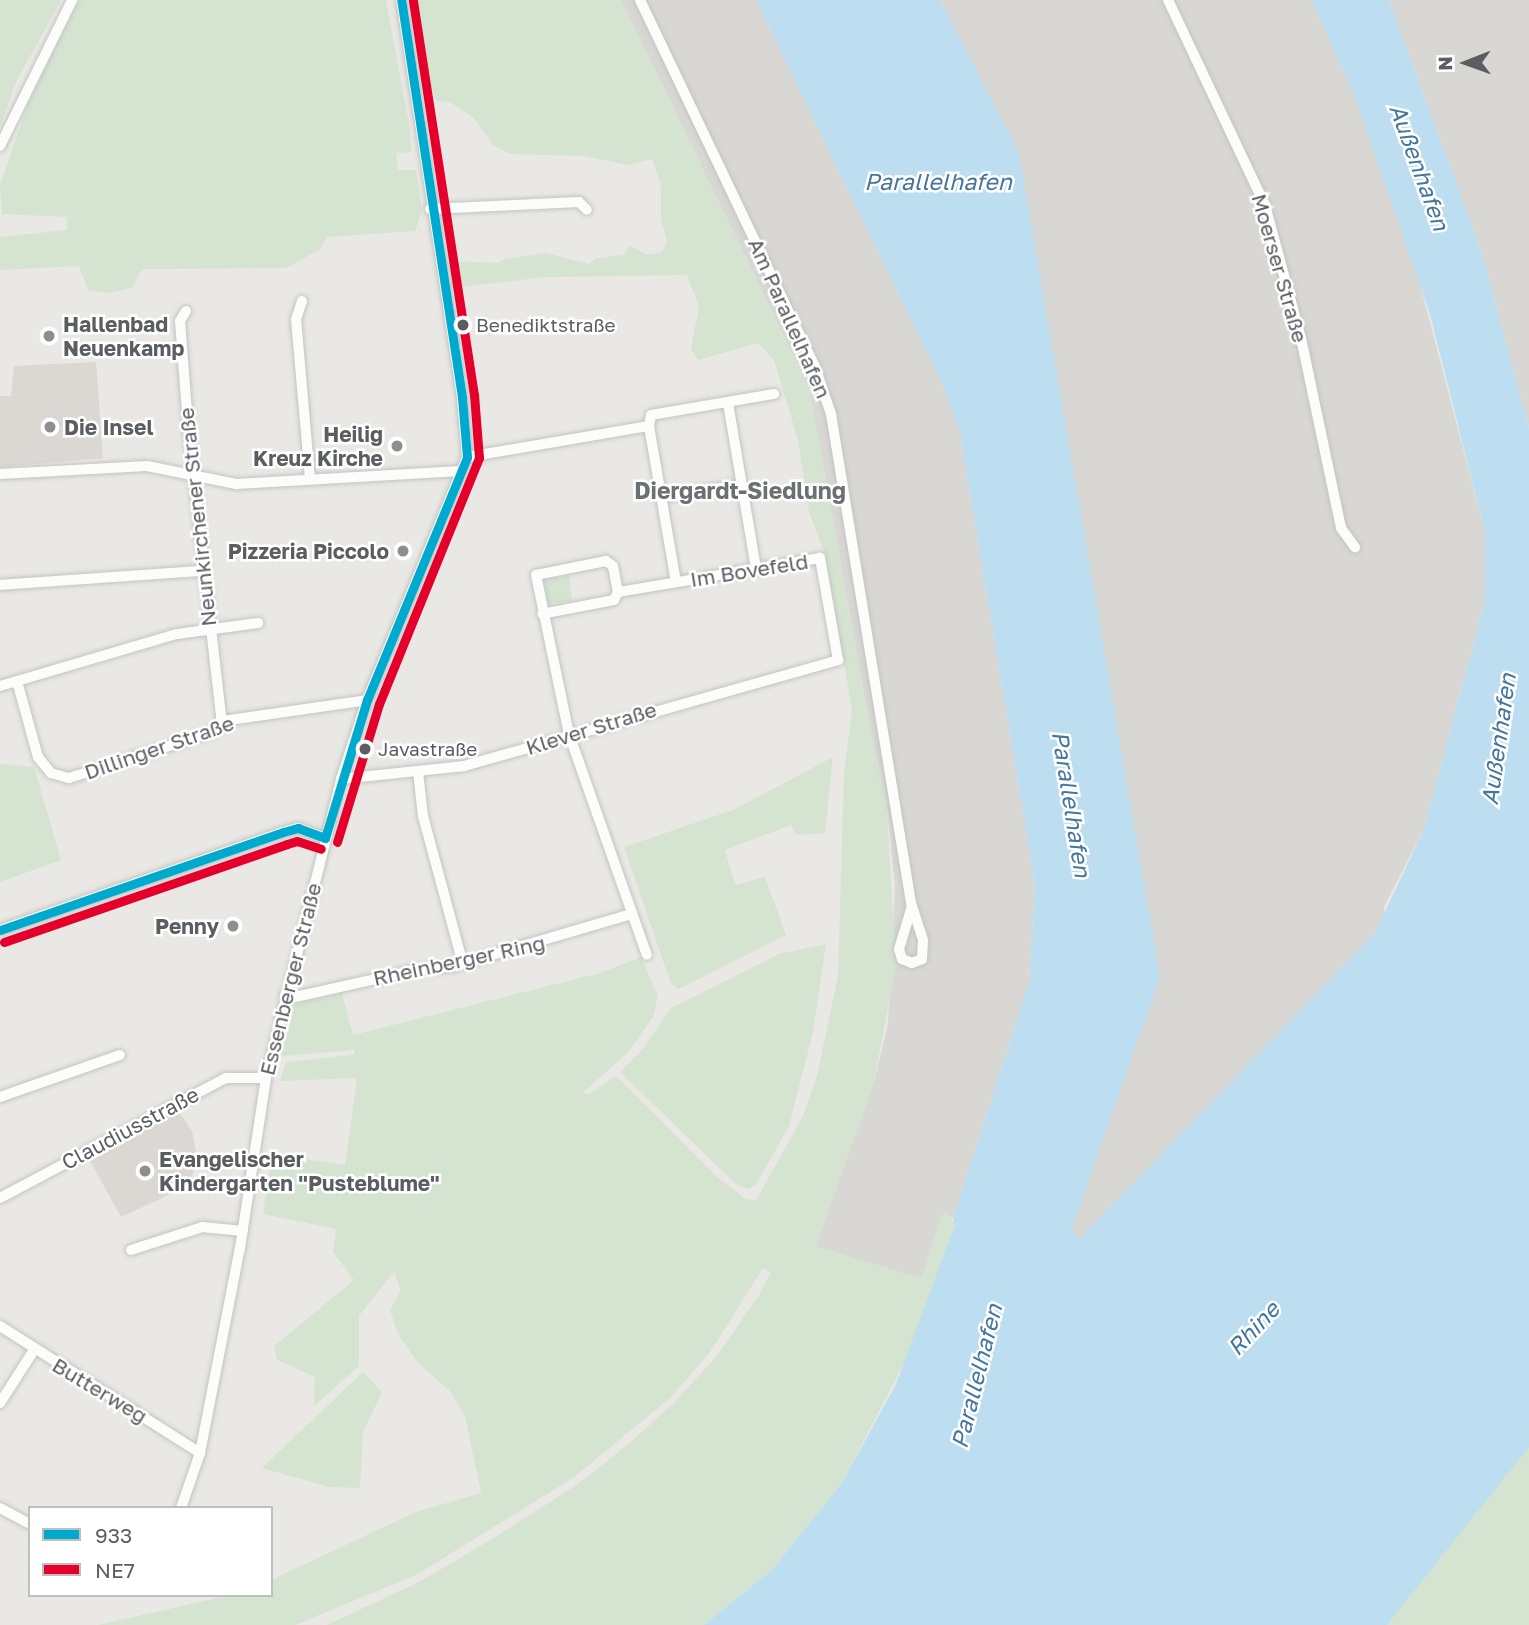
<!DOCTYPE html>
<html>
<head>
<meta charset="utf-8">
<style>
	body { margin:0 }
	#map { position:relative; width:1529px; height:1625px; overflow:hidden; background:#e9e8e4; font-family:"Golos Text",sans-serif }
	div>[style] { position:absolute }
	.industrial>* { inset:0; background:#d9d7d4 }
	.education>* { inset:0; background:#dbd8d4 }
	.green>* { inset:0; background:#d4e4d1; transform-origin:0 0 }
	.water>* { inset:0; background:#bcdef0 }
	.roads { filter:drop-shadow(0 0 2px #c3c4c4) drop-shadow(0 0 2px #c3c4c4) }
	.minor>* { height:10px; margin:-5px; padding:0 5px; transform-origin:5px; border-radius:5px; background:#fcfcfb }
	.bus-1>* { height:9px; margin:-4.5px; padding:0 4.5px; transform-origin:4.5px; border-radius:4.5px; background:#00a9ce }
	.bus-2>* { height:9px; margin:-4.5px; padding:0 4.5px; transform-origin:4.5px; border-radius:4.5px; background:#e4002b }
	.dots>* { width:19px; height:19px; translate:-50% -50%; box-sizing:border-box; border:4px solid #fff; border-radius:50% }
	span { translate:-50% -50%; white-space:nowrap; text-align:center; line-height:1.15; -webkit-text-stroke:5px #fff; paint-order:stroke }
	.bus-label { font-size:19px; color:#5a5e61 }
	.left { translate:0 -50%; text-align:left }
	.street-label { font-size:21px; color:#5a5e61 }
	.poi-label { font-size:21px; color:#5a5e61; font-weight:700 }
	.right { translate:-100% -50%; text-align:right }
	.water-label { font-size:23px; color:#45769c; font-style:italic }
	.neighbourhood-label { font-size:23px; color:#6b7073; font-weight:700 }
	.legend { position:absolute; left:28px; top:1506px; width:245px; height:91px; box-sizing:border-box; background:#fff; border:2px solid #bdbfc0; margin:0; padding:9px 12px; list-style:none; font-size:21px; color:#5a5e61 }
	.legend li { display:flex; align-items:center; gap:14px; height:35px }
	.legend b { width:35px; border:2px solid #bdbfc0 }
	.north { position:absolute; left:1431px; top:28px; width:70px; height:70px; -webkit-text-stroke:5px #fff; paint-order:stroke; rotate:269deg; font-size:19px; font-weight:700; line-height:28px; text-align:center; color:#5a5e61 }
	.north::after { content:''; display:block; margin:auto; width:24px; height:32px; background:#5a5e61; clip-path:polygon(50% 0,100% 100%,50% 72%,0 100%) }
</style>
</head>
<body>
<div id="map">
	<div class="industrial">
		<div style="clip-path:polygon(621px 0,756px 0,944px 388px,960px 433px,1035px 885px,1029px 983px,953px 1218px,942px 1215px,922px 1279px,815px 1246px,874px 1082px,888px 1024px,895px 887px,886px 797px,871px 733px,809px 388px)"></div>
		<div style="clip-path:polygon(940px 0,1311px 0,1354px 94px,1417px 273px,1485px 532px,1485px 600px,1424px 829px,1384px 907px,1385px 916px,1375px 933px,1081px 1237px,1075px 1237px,1072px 1228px,1019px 153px)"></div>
		<div style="clip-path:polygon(1389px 0,1529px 0,1529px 428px,1481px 251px)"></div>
	</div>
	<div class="education">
		<div style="clip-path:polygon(96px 362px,103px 458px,0 467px,0 396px,11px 396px,14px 366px)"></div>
		<div style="clip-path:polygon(174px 1104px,192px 1131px,197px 1157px,190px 1185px,121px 1217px,85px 1152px)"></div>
	</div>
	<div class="green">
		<div style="clip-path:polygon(0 0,61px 0,16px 82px,0 127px)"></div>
		<div style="clip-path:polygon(80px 0,386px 0,410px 130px,411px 152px,396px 153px,398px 170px,416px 170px,422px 211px,415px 231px,327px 237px,320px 249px,287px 268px,142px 269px,132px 288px,107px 293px,88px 290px,79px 266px,0 270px,0 237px,67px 230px,67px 217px,2px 214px,0 185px,36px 82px)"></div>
		<div style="clip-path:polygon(410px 0,621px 0,809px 388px,871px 733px,886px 797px,896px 964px,874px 1082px,816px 1246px,922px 1279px,942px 1215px,946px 1212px,955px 1224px,917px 1338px,842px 1483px,772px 1570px,704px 1625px,327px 1625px,419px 1582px,494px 1538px,578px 1484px,627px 1445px,674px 1403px,716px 1357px,758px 1297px,771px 1272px,763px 1268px,710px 1352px,670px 1398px,573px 1478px,416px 1575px,295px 1625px,98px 1625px,231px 1595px,271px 1595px,271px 1580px,416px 1512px,481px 1493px,465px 1416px,450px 1391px,418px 1363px,398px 1334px,390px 1310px,401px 1291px,394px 1272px,359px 1316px,359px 1366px,314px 1406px,315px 1377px,277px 1360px,274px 1346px,354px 1280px,333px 1252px,336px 1229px,263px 1214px,272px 1154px,345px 1165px,357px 1078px,280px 1081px,286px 1062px,354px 1055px,354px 1050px,282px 1056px,294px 1005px,342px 993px,353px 1035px,600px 973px,641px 957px,658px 996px,653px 1017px,629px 1051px,583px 1093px,589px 1094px,616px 1076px,719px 1179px,746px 1199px,756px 1200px,803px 1116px,817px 1076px,838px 976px,844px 773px,852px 710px,826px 557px,809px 512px,798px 440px,774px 360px,758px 343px,698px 360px,691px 349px,699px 307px,687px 275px,546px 277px,451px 288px,449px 261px,499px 263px,504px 259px,546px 253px,589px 264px,597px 258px,624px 255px,629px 245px,647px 255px,662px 252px,667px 241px,661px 221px,661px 186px,652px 159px,627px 165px,584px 156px,510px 154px,493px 145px,474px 118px,450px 102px,437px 101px,422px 68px)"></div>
		<div style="left:569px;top:576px;width:25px;height:25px;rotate:83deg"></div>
		<div style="clip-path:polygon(833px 757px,825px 833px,797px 835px,791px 825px,725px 850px,735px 885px,765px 877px,786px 935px,679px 989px,671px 984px,624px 847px,733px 810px)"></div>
		<div style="clip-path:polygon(0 764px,34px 767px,61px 860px,0 882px)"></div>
		<div style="clip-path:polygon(826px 944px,813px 1032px,789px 1126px,756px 1185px,748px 1189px,737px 1185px,620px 1072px,643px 1049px,671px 1008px,779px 954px)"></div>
		<div style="clip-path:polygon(363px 1372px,382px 1392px,363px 1432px,360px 1488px,329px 1487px,262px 1468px)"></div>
		<div style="clip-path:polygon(1529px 1431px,1529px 1625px,1369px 1625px)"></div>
	</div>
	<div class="water">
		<div style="clip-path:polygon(756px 0,940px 0,1019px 153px,1160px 977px,1072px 1228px,1075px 1237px,1081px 1237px,1375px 933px,1424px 829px,1485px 600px,1485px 532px,1430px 314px,1354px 94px,1311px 0,1389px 0,1481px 251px,1529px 428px,1529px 1447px,1387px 1625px,704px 1625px,772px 1570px,842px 1483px,896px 1384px,955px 1225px,953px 1218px,1029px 983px,1035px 885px,960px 433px,944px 388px)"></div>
	</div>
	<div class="roads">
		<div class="minor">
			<div style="left:640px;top:0;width:403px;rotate:64.5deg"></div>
			<div style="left:814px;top:364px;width:53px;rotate:71.2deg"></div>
			<div style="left:831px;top:414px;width:499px;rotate:80.7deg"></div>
			<div style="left:912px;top:906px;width:36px;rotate:72deg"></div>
			<div style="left:923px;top:940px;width:19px;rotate:93deg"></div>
			<div style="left:922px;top:959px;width:11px;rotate:158deg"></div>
			<div style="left:912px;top:963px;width:11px;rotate:-158deg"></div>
			<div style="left:902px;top:959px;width:10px;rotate:-107deg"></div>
			<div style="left:899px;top:949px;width:45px;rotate:-73.2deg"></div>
			<div style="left:1168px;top:0;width:227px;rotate:64.7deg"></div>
			<div style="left:1265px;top:205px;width:138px;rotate:74.9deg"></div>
			<div style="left:1301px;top:338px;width:194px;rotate:78.1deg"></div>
			<div style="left:1341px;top:528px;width:24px;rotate:54deg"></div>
			<div style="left:0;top:146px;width:163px;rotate:-63.7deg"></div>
			<div style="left:430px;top:209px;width:149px;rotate:-2.7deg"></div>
			<div style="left:579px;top:202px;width:11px;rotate:45deg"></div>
			<div style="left:302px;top:301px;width:19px;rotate:108deg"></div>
			<div style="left:296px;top:319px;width:161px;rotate:85deg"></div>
			<div style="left:186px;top:311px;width:12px;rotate:121deg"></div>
			<div style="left:180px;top:321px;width:105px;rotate:85.6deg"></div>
			<div style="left:188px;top:426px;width:300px;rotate:83.5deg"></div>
			<div style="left:728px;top:403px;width:167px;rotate:80.4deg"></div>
			<div style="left:649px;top:426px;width:158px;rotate:80.2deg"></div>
			<div style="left:467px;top:457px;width:185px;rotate:-9.7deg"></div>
			<div style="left:649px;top:426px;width:11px;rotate:-80deg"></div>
			<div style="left:651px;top:415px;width:125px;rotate:-9.7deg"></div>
			<div style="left:0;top:474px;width:147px;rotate:-3.1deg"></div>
			<div style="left:147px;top:466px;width:91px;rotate:11.4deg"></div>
			<div style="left:236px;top:484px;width:225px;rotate:-3.3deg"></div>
			<div style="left:662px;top:497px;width:81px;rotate:-8.5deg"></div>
			<div style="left:0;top:585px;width:202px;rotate:-4deg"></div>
			<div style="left:618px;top:592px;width:26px;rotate:-101deg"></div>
			<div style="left:613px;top:566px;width:9px;rotate:-144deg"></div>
			<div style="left:606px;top:561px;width:71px;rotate:168.7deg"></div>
			<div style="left:536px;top:575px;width:162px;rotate:78.3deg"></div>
			<div style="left:569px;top:734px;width:234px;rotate:70.6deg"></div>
			<div style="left:17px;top:681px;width:79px;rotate:74.6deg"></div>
			<div style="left:38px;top:757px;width:21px;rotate:51deg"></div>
			<div style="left:51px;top:773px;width:19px;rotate:16deg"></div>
			<div style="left:69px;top:778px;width:150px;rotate:-17.8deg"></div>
			<div style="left:212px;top:732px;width:21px;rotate:-35deg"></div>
			<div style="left:229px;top:720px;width:139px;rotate:-8.2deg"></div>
			<div style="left:0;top:686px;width:184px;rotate:-16.4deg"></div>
			<div style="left:177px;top:634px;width:82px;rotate:-7.7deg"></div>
			<div style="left:418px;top:772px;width:44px;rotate:83.5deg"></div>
			<div style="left:423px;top:816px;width:153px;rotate:74.9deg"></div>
			<div style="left:341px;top:779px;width:124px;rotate:-6deg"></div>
			<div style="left:464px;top:766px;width:389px;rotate:-15.8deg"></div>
			<div style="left:838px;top:660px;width:104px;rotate:-100deg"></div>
			<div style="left:820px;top:558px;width:205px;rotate:170.4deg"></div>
			<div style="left:618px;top:592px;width:9px;rotate:117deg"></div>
			<div style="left:614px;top:600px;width:73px;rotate:169deg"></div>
			<div style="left:0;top:930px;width:299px;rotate:-19.1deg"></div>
			<div style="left:283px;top:832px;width:16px;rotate:-15deg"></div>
			<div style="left:298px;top:828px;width:29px;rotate:20deg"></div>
			<div style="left:285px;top:995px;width:10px;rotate:11deg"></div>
			<div style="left:295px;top:997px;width:119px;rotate:-12.6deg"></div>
			<div style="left:411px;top:971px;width:43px;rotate:-6.6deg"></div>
			<div style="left:454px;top:966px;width:185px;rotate:-16.3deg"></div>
			<div style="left:0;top:1097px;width:127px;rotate:-19.3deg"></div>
			<div style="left:0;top:1198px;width:256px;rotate:-28deg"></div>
			<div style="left:226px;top:1078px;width:40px"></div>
			<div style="left:131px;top:1250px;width:75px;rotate:-17.9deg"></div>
			<div style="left:202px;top:1227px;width:41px;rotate:5.6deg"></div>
			<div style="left:0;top:1326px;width:237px;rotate:32.4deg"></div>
			<div style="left:0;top:1403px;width:63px;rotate:-57.3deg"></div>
			<div style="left:0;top:1508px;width:34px;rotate:28deg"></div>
			<div style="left:181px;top:1508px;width:58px;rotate:-70.9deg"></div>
			<div style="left:200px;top:1453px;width:209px;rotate:-79deg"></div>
			<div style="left:240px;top:1248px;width:172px;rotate:-81.3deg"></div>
			<div style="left:266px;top:1078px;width:308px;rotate:-75.9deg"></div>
			<div style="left:341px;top:779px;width:83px;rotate:-71.8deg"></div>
			<div style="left:367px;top:700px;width:263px;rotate:-67.6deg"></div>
			<div style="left:467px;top:457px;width:60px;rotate:-94.8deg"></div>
			<div style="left:462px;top:397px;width:402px;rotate:-98.7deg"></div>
		</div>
	</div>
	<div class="bus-1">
		<div style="left:325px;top:838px;width:144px;rotate:-73.1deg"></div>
		<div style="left:367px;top:700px;width:263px;rotate:-67.6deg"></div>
		<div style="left:467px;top:457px;width:60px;rotate:-94.8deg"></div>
		<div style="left:462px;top:397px;width:402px;rotate:-98.7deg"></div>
		<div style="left:0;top:930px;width:299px;rotate:-19.1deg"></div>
		<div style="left:283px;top:832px;width:16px;rotate:-15deg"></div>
		<div style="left:298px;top:828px;width:29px;rotate:20deg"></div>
	</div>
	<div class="bus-2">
		<div style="left:337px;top:842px;width:144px;rotate:-73.1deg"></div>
		<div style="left:379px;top:704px;width:266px;rotate:-67.9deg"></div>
		<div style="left:479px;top:458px;width:63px;rotate:-94.5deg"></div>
		<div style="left:474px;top:395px;width:400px;rotate:-98.8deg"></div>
		<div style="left:4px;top:942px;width:299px;rotate:-19.1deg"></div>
		<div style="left:287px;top:844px;width:10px;rotate:-17deg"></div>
		<div style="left:297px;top:841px;width:25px;rotate:18deg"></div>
	</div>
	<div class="dots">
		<div style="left:463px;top:325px;background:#5a5e61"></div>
		<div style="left:49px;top:336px;background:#8c8e8f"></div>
		<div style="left:50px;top:427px;background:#8c8e8f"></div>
		<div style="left:397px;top:446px;background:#8c8e8f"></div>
		<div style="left:403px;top:551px;background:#8c8e8f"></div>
		<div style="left:365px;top:749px;background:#5a5e61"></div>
		<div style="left:233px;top:926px;background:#8c8e8f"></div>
		<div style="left:145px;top:1171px;background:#8c8e8f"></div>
	</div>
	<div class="bus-label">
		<span class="left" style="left:476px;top:325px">Benediktstraße</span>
		<span class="left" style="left:378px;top:749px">Javastraße</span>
	</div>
	<div class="street-label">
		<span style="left:1280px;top:268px;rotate:74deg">Moerser Straße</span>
		<span style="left:790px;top:318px;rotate:66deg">Am Parallelhafen</span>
		<span style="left:197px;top:517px;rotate:-96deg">Neunkirchener Straße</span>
		<span style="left:749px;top:570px;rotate:-9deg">Im Bovefeld</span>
		<span style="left:591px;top:728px;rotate:-17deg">Klever Straße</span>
		<span style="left:159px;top:747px;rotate:-19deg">Dillinger Straße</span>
		<span style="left:459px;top:960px;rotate:-12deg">Rheinberger Ring</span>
		<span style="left:290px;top:979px;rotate:-76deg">Essenberger Straße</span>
		<span style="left:130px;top:1128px;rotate:-28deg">Claudiusstraße</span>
		<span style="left:100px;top:1390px;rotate:31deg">Butterweg</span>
	</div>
	<div class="poi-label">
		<span class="left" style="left:63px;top:336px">Hallenbad<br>Neuenkamp</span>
		<span class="left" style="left:64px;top:427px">Die Insel</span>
		<span class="right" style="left:383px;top:446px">Heilig<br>Kreuz Kirche</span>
		<span class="right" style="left:389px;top:551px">Pizzeria Piccolo</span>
		<span class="right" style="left:219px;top:926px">Penny</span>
		<span class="left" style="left:159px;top:1171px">Evangelischer<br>Kindergarten "Pusteblume"</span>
	</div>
	<div class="water-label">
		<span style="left:1420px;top:167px;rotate:70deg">Außenhafen</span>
		<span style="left:938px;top:181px">Parallelhafen</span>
		<span style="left:1498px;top:739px;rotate:-82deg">Außenhafen</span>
		<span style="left:1072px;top:804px;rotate:81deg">Parallelhafen</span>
		<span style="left:1253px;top:1328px;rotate:-47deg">Rhine</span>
		<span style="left:976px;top:1376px;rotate:-76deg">Parallelhafen</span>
	</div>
	<div class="neighbourhood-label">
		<span style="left:740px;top:490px">Diergardt-Siedlung</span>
	</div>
	<ul class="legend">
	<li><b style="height:9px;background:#00a9ce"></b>933</li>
	<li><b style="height:9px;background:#e4002b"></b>NE7</li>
	</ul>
	<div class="north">N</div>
</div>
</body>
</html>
